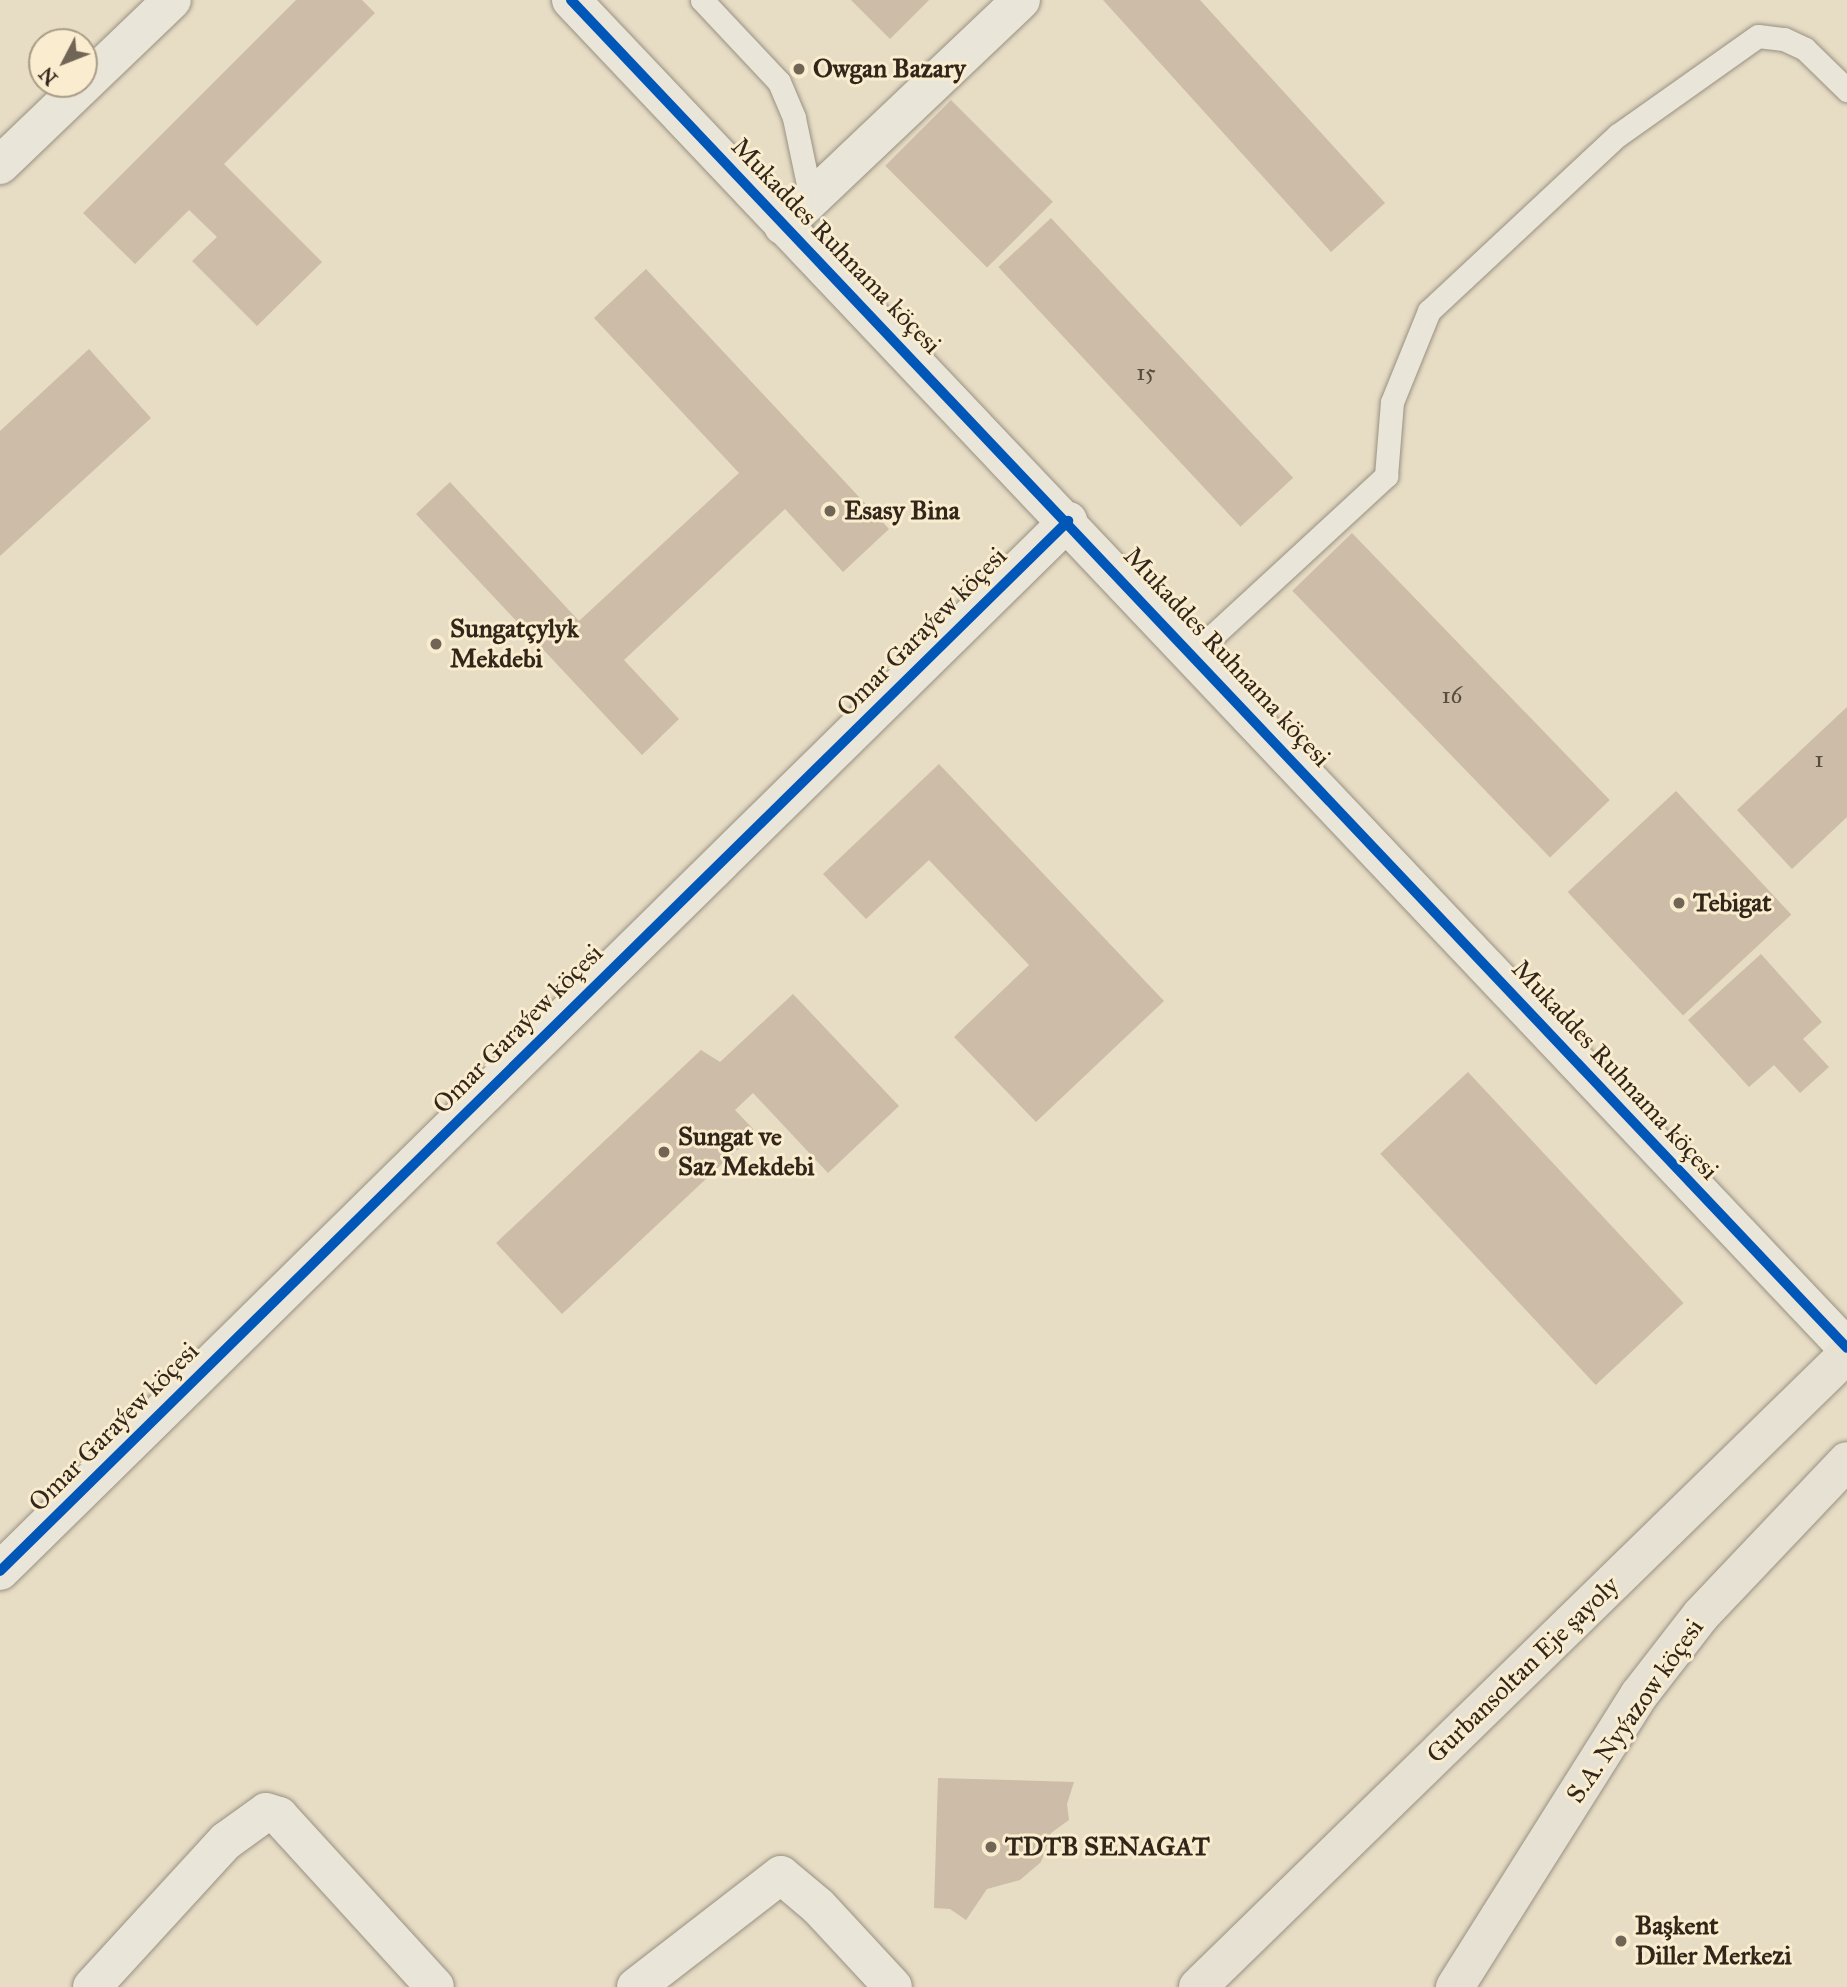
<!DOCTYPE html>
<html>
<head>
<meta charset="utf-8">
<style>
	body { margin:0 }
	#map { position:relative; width:1847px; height:1987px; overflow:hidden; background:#e7dcc4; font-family:"IM FELL Great Primer",serif }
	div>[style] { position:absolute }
	.building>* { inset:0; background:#ccbca8; transform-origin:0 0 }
	.roads { filter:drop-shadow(0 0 2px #989182) drop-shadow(0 0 2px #989182) }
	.lane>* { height:23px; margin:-11.5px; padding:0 11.5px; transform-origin:11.5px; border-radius:11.5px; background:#eae5d9 }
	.street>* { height:38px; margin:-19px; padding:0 19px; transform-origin:19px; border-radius:19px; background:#eae5d9 }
	.secondary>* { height:38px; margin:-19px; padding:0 19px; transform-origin:19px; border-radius:19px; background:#eae5d9 }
	.primary>* { height:38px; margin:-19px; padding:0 19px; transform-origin:19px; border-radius:19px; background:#e7e1d3 }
	.cycleway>* { height:10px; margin:-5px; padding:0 5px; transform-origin:5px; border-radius:5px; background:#0057b8 }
	.dots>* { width:19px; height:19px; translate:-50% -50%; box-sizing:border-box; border:4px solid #f9eccf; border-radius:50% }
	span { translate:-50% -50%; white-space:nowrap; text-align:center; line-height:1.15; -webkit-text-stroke:6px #f9eccf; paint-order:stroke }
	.number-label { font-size:23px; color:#584c3e }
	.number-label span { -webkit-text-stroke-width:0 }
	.poi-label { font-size:26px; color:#32261a; font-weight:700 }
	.left { translate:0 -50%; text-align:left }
	.street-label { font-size:26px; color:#32261a }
	.north { position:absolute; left:28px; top:28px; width:70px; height:70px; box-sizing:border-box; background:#f9eccf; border:2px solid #a99d87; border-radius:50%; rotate:228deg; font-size:19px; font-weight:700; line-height:28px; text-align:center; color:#32261a }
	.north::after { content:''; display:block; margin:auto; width:24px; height:32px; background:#716656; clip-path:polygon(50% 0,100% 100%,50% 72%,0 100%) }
</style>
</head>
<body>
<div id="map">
	<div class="building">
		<div style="clip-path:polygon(296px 0,362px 0,375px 13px,224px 164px,322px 262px,257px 326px,192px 261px,217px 237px,189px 210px,135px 264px,83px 213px)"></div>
		<div style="clip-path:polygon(851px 0,929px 0,890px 39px)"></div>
		<div style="clip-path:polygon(1103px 0,1200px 0,1385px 203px,1331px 252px)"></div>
		<div style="left:951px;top:100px;width:144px;height:93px;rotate:45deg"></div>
		<div style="left:1051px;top:218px;width:355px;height:72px;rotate:47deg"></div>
		<div style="clip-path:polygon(646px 269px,889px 529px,843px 572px,785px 509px,624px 660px,679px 719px,642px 755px,416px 514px,450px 482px,579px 621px,739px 473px,594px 318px)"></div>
		<div style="clip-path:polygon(89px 349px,151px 418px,0 556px,0 431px)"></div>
		<div style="left:1352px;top:533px;width:371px;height:83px;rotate:46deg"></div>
		<div style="clip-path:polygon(1847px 707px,1847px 817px,1792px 869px,1737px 810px)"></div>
		<div style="clip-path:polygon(939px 764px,1164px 1001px,1036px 1122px,954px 1037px,1029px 965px,929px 860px,866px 919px,823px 874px)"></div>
		<div style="left:1676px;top:791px;width:169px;height:148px;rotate:47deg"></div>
		<div style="clip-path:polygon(1761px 954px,1822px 1022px,1803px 1039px,1829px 1067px,1800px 1093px,1774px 1065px,1749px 1087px,1688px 1020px)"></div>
		<div style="clip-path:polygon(793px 994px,899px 1106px,828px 1173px,753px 1093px,735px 1110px,756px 1132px,562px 1314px,496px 1243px,701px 1050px,720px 1062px)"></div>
		<div style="left:1468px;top:1072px;width:316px;height:120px;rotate:47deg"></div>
		<div style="clip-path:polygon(938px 1778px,1074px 1782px,1067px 1804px,1069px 1820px,1051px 1833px,1041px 1862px,1020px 1880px,987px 1889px,966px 1920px,950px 1909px,934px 1908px)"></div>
	</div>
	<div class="roads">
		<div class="lane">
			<div style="left:702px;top:0;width:112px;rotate:46.8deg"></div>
			<div style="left:779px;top:82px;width:39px;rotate:67deg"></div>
			<div style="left:794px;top:118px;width:83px;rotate:78.1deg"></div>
			<div style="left:1193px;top:654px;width:263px;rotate:-42.7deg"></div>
			<div style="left:1386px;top:476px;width:74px;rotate:-85.4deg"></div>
			<div style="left:1392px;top:402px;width:98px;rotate:-67.9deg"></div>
			<div style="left:1429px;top:311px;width:258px;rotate:-43deg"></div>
			<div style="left:1618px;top:135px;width:171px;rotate:-35.3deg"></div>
			<div style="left:1758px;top:36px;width:26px;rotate:7deg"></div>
			<div style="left:1784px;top:39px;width:23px;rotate:25deg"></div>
			<div style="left:1805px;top:49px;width:59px;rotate:44.3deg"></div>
		</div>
		<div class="street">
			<div style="left:0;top:165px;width:238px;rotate:-43.8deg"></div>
			<div style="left:783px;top:226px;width:328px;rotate:-43.5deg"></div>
			<div style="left:0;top:1571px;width:1498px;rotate:-44.51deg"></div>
			<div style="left:92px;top:1987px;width:198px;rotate:-47.5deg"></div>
			<div style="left:226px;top:1841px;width:49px;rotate:-35.9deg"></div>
			<div style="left:266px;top:1812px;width:14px;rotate:17deg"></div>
			<div style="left:279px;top:1816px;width:231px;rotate:47.6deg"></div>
			<div style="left:636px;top:1987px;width:183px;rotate:-37.7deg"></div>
			<div style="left:781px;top:1875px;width:48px;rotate:40deg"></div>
			<div style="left:818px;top:1906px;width:110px;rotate:47.2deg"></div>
		</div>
		<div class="secondary">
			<div style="left:571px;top:0;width:1856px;rotate:46.57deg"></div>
		</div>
		<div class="primary">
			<div style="left:1198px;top:1987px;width:907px;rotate:-44.28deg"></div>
			<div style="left:1455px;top:1987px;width:345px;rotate:-57.8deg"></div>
			<div style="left:1639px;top:1695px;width:101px;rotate:-52.2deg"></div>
			<div style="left:1701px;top:1615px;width:212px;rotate:-46.5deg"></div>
		</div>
	</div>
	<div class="cycleway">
		<div style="left:571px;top:0;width:1856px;rotate:46.57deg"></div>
		<div style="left:0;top:1571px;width:1498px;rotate:-44.51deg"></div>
	</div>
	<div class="dots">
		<div style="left:799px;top:69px;background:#716656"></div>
		<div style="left:830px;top:511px;background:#716656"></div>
		<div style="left:436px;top:644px;background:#716656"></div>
		<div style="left:1679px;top:903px;background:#716656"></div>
		<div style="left:664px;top:1152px;background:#716656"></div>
		<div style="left:991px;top:1847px;background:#716656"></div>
		<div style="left:1621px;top:1941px;background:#716656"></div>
	</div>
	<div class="number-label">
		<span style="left:1146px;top:372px">15</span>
		<span style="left:1452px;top:695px">16</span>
		<span style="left:1819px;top:759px">1</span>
	</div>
	<div class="poi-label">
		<span class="left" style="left:813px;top:69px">Owgan Bazary</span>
		<span class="left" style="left:844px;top:511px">Esasy Bina</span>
		<span class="left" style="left:450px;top:644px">Sungatçylyk<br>Mekdebi</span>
		<span class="left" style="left:1693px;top:903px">Tebigat</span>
		<span class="left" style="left:678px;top:1152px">Sungat ve<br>Saz Mekdebi</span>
		<span class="left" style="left:1005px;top:1847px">TDTB SENAGAT</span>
		<span class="left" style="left:1635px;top:1941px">Başkent<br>Diller Merkezi</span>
	</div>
	<div class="street-label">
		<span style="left:836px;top:246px;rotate:46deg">Mukaddes Ruhnama köçesi</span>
		<span style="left:922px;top:632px;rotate:-45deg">Omar Garaýew köçesi</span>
		<span style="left:1227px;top:657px;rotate:47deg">Mukaddes Ruhnama köçesi</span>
		<span style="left:518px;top:1029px;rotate:-45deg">Omar Garaýew köçesi</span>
		<span style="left:1615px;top:1070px;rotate:47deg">Mukaddes Ruhnama köçesi</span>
		<span style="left:114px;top:1427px;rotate:-45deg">Omar Garaýew köçesi</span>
		<span style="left:1523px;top:1670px;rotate:-44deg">Gurbansoltan Eje şayoly</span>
		<span style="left:1635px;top:1711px;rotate:-55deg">S.A. Nyýazow köçesi</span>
	</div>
	<div class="north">N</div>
</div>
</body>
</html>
